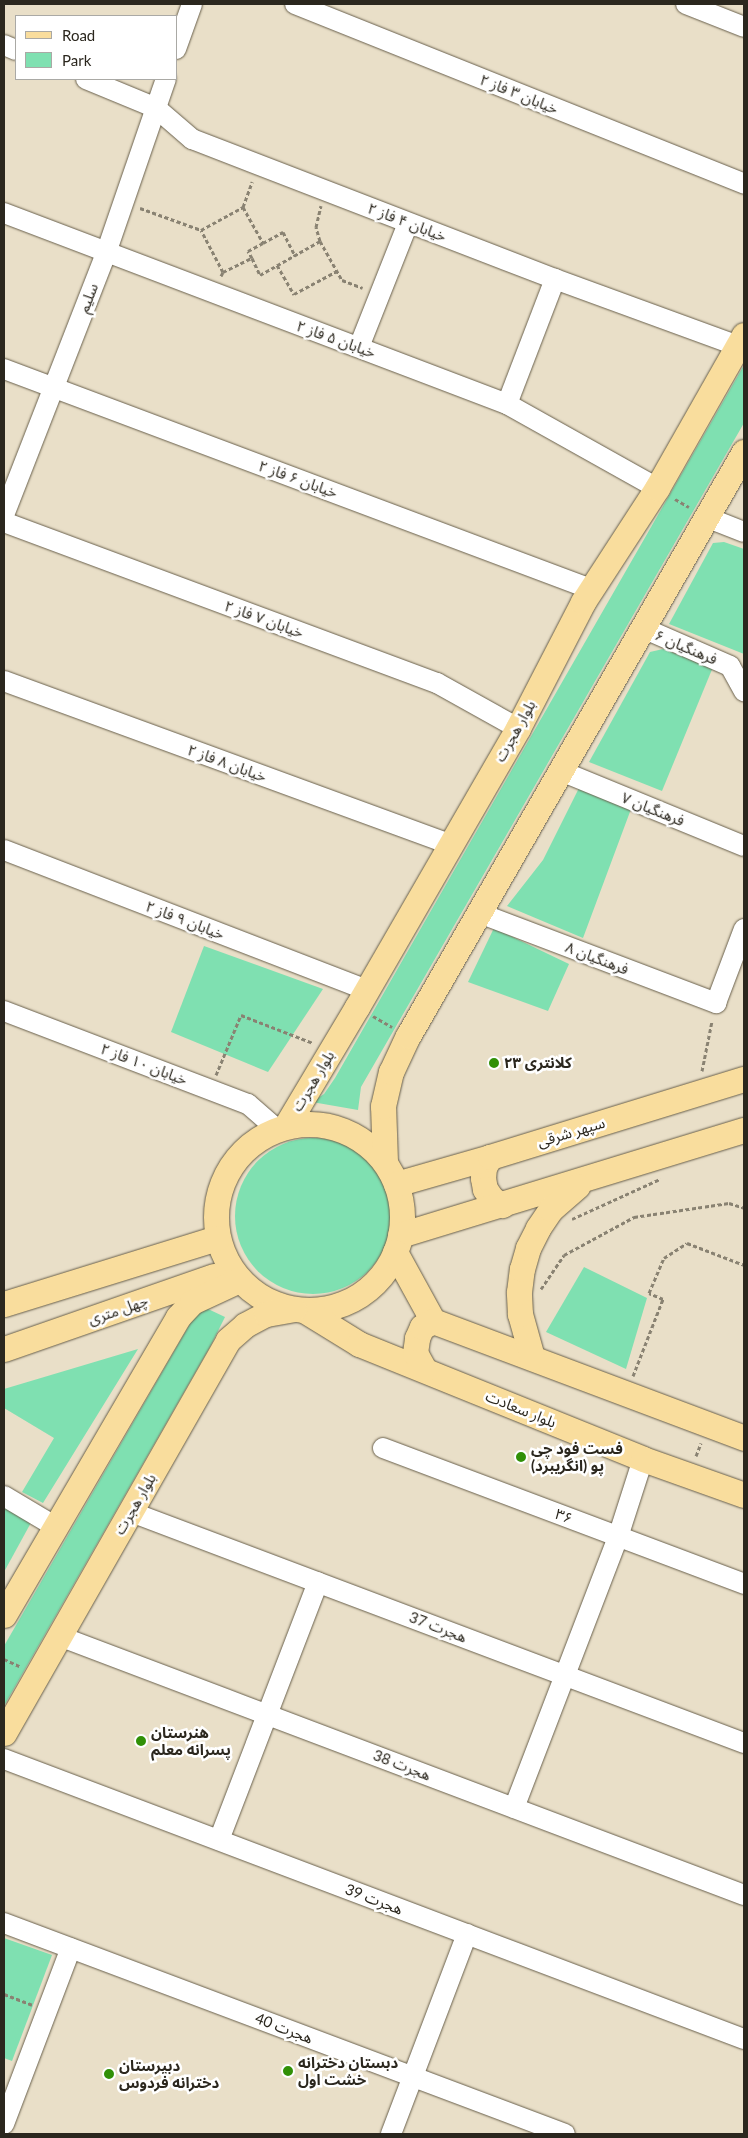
<!DOCTYPE html>
<html>
<head>
<meta charset="utf-8">
<style>
	body { margin:0 }
	#map { position:relative; width:748px; height:2138px; overflow:hidden; background:#e9dfc8; font-family:Lato,"Noto Sans Arabic",sans-serif }
	div>[style] { position:absolute }
	.green>* { inset:0; background:#7fe0b1 }
	.round { border-radius:50% }
	.path>* { height:3px; margin-top:-1.5px; transform-origin:0; background:repeating-linear-gradient(90deg,#898272 0 4px,transparent 0 6.5px) }
	.roads { filter:drop-shadow(0 0 1px #685f4b) drop-shadow(0 0 1px #685f4b) }
	.minor>* { height:20px; margin:-10px; padding:0 10px; transform-origin:10px; border-radius:10px; background:#fff }
	.major>* { height:25px; margin:-12.5px; padding:0 12.5px; transform-origin:12.5px; border-radius:12.5px; background:#f9dd9d }
	.major>.ring { margin:-12.5px; padding:0; box-sizing:content-box; background:none; border:25px solid #f9dd9d; border-radius:50% }
	.dots>* { width:14px; height:14px; translate:-50% -50%; box-sizing:border-box; border:2px solid #fff; border-radius:50% }
	span { translate:-50% -50%; white-space:nowrap; text-align:center; line-height:1.15; -webkit-text-stroke:5px #fff; paint-order:stroke }
	.street-label { font-size:15px; color:#2b271e }
	.poi-label { font-size:15px; color:#2b271e; font-weight:700 }
	.left { translate:0 -50%; text-align:left }
	.frame { position:absolute; inset:0; border:5px solid #2b271e; pointer-events:none }
	.legend { position:absolute; left:15px; top:15px; width:162px; height:65px; box-sizing:border-box; background:#fff; border:1px solid #aaa9a5; margin:0; padding:6px 9px; list-style:none; font-size:15px; color:#2b271e }
	.legend li { display:flex; align-items:center; gap:10px; height:25px }
	.legend b { width:25px; border:1px solid #aaa9a5 }
</style>
</head>
<body>
<div id="map">
	<div class="green">
		<div style="clip-path:polygon(744px 365px,744px 423px,361px 1087px,358px 1110px,312px 1102px,324px 1094px,335px 1078px)"></div>
		<div style="clip-path:polygon(724px 542px,744px 549px,744px 654px,669px 624px,713px 543px)"></div>
		<div style="clip-path:polygon(663px 649px,713px 667px,662px 791px,589px 762px,650px 652px)"></div>
		<div style="clip-path:polygon(583px 780px,634px 801px,583px 938px,507px 906px,543px 860px)"></div>
		<div style="clip-path:polygon(494px 928px,569px 964px,548px 1011px,468px 982px)"></div>
		<div style="clip-path:polygon(204px 946px,323px 989px,268px 1072px,171px 1032px)"></div>
		<div class="round" style="left:235px;top:1138px;width:156px;height:156px"></div>
		<div style="clip-path:polygon(584px 1267px,647px 1298px,626px 1369px,546px 1332px)"></div>
		<div style="clip-path:polygon(208px 1309px,225px 1317px,211px 1345px,4px 1706px,4px 1646px,198px 1310px)"></div>
		<div style="clip-path:polygon(138px 1349px,43px 1503px,22px 1492px,54px 1438px,4px 1408px,4px 1389px)"></div>
		<div style="clip-path:polygon(4px 1502px,33px 1519px,4px 1572px)"></div>
		<div style="clip-path:polygon(4px 1938px,52px 1955px,12px 2061px,4px 2058px)"></div>
	</div>
	<div class="path">
		<div style="left:243px;top:207px;width:27px;rotate:-70deg"></div>
		<div style="left:140px;top:208px;width:65px;rotate:19.8deg"></div>
		<div style="left:320px;top:241px;width:15px;rotate:-106deg"></div>
		<div style="left:316px;top:227px;width:22px;rotate:-77deg"></div>
		<div style="left:252px;top:258px;width:8px;rotate:-120deg"></div>
		<div style="left:248px;top:251px;width:17px;rotate:-28deg"></div>
		<div style="left:277px;top:265px;width:34px;rotate:60deg"></div>
		<div style="left:294px;top:294px;width:49px;rotate:-28.1deg"></div>
		<div style="left:223px;top:272px;width:47px;rotate:-117.6deg"></div>
		<div style="left:201px;top:230px;width:48px;rotate:-28.7deg"></div>
		<div style="left:243px;top:207px;width:41px;rotate:60.9deg"></div>
		<div style="left:263px;top:243px;width:23px;rotate:-29deg"></div>
		<div style="left:283px;top:232px;width:27px;rotate:63deg"></div>
		<div style="left:221px;top:276px;width:4px;rotate:-63deg"></div>
		<div style="left:223px;top:272px;width:32px;rotate:-26deg"></div>
		<div style="left:252px;top:258px;width:19px;rotate:65deg"></div>
		<div style="left:260px;top:275px;width:69px;rotate:-29.5deg"></div>
		<div style="left:320px;top:241px;width:45px;rotate:60.6deg"></div>
		<div style="left:342px;top:280px;width:22px;rotate:21deg"></div>
		<div style="left:675px;top:499px;width:16px;rotate:30deg"></div>
		<div style="left:373px;top:1016px;width:22px;rotate:30deg"></div>
		<div style="left:702px;top:1071px;width:51px;rotate:-78.7deg"></div>
		<div style="left:216px;top:1075px;width:65px;rotate:-67.4deg"></div>
		<div style="left:241px;top:1015px;width:77px;rotate:21.3deg"></div>
		<div style="left:572px;top:1219px;width:97px;rotate:-24.4deg"></div>
		<div style="left:541px;top:1289px;width:41px;rotate:-55.9deg"></div>
		<div style="left:564px;top:1255px;width:80px;rotate:-28.5deg"></div>
		<div style="left:634px;top:1217px;width:96px;rotate:-8.4deg"></div>
		<div style="left:729px;top:1203px;width:16px;rotate:18deg"></div>
		<div style="left:633px;top:1376px;width:83px;rotate:-68.7deg"></div>
		<div style="left:663px;top:1299px;width:15px;rotate:-157deg"></div>
		<div style="left:649px;top:1293px;width:38px;rotate:-67deg"></div>
		<div style="left:664px;top:1258px;width:27px;rotate:-33deg"></div>
		<div style="left:687px;top:1243px;width:61px;rotate:21.1deg"></div>
		<div style="left:696px;top:1456px;width:14px;rotate:-69deg"></div>
		<div style="left:4px;top:1659px;width:17px;rotate:25deg"></div>
		<div style="left:4px;top:1994px;width:30px;rotate:21deg"></div>
	</div>
	<div class="roads">
		<div class="minor">
			<div style="left:295px;top:4px;width:484px;rotate:21.8deg"></div>
			<div style="left:686px;top:4px;width:62px;rotate:21.6deg"></div>
			<div style="left:4px;top:45px;width:13px;rotate:23deg"></div>
			<div style="left:176px;top:49px;width:48px;rotate:-70.4deg"></div>
			<div style="left:86px;top:79px;width:76px;rotate:22.5deg"></div>
			<div style="left:156px;top:108px;width:48px;rotate:40.7deg"></div>
			<div style="left:192px;top:139px;width:389px;rotate:21.1deg"></div>
			<div style="left:555px;top:279px;width:195px;rotate:20.1deg"></div>
			<div style="left:4px;top:213px;width:538px;rotate:20.79deg"></div>
			<div style="left:507px;top:404px;width:172px;rotate:29.2deg"></div>
			<div style="left:359px;top:347px;width:133px;rotate:-68.4deg"></div>
			<div style="left:4px;top:369px;width:627px;rotate:20.55deg"></div>
			<div style="left:507px;top:404px;width:134px;rotate:-69deg"></div>
			<div style="left:4px;top:515px;width:281px;rotate:-68.7deg"></div>
			<div style="left:106px;top:253px;width:184px;rotate:-71deg"></div>
			<div style="left:706px;top:517px;width:41px;rotate:21.5deg"></div>
			<div style="left:4px;top:522px;width:462px;rotate:20.4deg"></div>
			<div style="left:437px;top:683px;width:93px;rotate:29.1deg"></div>
			<div style="left:643px;top:628px;width:95px;rotate:23.6deg"></div>
			<div style="left:730px;top:666px;width:29px;rotate:61deg"></div>
			<div style="left:4px;top:681px;width:476px;rotate:20.1deg"></div>
			<div style="left:561px;top:771px;width:198px;rotate:22.3deg"></div>
			<div style="left:4px;top:850px;width:389px;rotate:21.1deg"></div>
			<div style="left:479px;top:913px;width:254px;rotate:20.8deg"></div>
			<div style="left:716px;top:1003px;width:79px;rotate:-69.3deg"></div>
			<div style="left:4px;top:1011px;width:261px;rotate:20.9deg"></div>
			<div style="left:248px;top:1104px;width:38px;rotate:41deg"></div>
			<div style="left:383px;top:1448px;width:386px;rotate:20.6deg"></div>
			<div style="left:4px;top:1496px;width:61px;rotate:30.8deg"></div>
			<div style="left:131px;top:1512px;width:655px;rotate:20.65deg"></div>
			<div style="left:59px;top:1636px;width:732px;rotate:20.71deg"></div>
			<div style="left:4px;top:1759px;width:791px;rotate:20.73deg"></div>
			<div style="left:514px;top:1808px;width:290px;rotate:-69deg"></div>
			<div style="left:618px;top:1537px;width:82px;rotate:-72.2deg"></div>
			<div style="left:219px;top:1840px;width:276px;rotate:-69deg"></div>
			<div style="left:4px;top:1923px;width:599px;rotate:20.61deg"></div>
			<div style="left:4px;top:2124px;width:188px;rotate:-69.2deg"></div>
			<div style="left:391px;top:2134px;width:214px;rotate:-69.2deg"></div>
		</div>
		<div class="major">
			<div class="ring" style="left:216px;top:1124px;width:161px;height:161px"></div>
			<div style="left:286px;top:1126px;width:139px;rotate:-59.2deg"></div>
			<div style="left:357px;top:1007px;width:322px;rotate:-60deg"></div>
			<div style="left:518px;top:728px;width:142px;rotate:-62.7deg"></div>
			<div style="left:583px;top:602px;width:136px;rotate:-57deg"></div>
			<div style="left:657px;top:488px;width:176px;rotate:-60.4deg"></div>
			<div style="left:490px;top:1157px;width:12px;rotate:121deg"></div>
			<div style="left:484px;top:1167px;width:11px;rotate:95deg"></div>
			<div style="left:483px;top:1178px;width:11px;rotate:80deg"></div>
			<div style="left:485px;top:1189px;width:12px;rotate:55deg"></div>
			<div style="left:492px;top:1199px;width:12px;rotate:31deg"></div>
			<div style="left:385px;top:1162px;width:56px;rotate:-92deg"></div>
			<div style="left:383px;top:1106px;width:35px;rotate:-77deg"></div>
			<div style="left:391px;top:1072px;width:40px;rotate:-65deg"></div>
			<div style="left:408px;top:1036px;width:674px;rotate:-60.09deg"></div>
			<div style="left:396px;top:1184px;width:98px;rotate:-16deg"></div>
			<div style="left:490px;top:1157px;width:266px;rotate:-17.1deg"></div>
			<div style="left:400px;top:1235px;width:360px;rotate:-17deg"></div>
			<div style="left:395px;top:1252px;width:79px;rotate:61.2deg"></div>
			<div style="left:433px;top:1321px;width:332px;rotate:20.6deg"></div>
			<div style="left:4px;top:1304px;width:223px;rotate:-17.2deg"></div>
			<div style="left:304px;top:1310px;width:65px;rotate:31.7deg"></div>
			<div style="left:359px;top:1344px;width:306px;rotate:22deg"></div>
			<div style="left:643px;top:1459px;width:107px;rotate:19.6deg"></div>
			<div style="left:4px;top:1349px;width:222px;rotate:-19.2deg"></div>
			<div style="left:532px;top:1357px;width:45px;rotate:-105.6deg"></div>
			<div style="left:520px;top:1314px;width:22px;rotate:-93deg"></div>
			<div style="left:519px;top:1292px;width:23px;rotate:-83deg"></div>
			<div style="left:522px;top:1269px;width:22px;rotate:-74deg"></div>
			<div style="left:528px;top:1248px;width:22px;rotate:-63deg"></div>
			<div style="left:538px;top:1228px;width:23px;rotate:-56deg"></div>
			<div style="left:551px;top:1209px;width:35px;rotate:-41deg"></div>
			<div style="left:424px;top:1369px;width:18px;rotate:-119deg"></div>
			<div style="left:415px;top:1353px;width:15px;rotate:-82deg"></div>
			<div style="left:417px;top:1338px;width:12px;rotate:-66deg"></div>
			<div style="left:422px;top:1327px;width:13px;rotate:-29deg"></div>
			<div style="left:4px;top:1615px;width:345px;rotate:-59.7deg"></div>
			<div style="left:178px;top:1317px;width:21px;rotate:-47deg"></div>
			<div style="left:192px;top:1302px;width:52px;rotate:-25.1deg"></div>
			<div style="left:4px;top:1733px;width:452px;rotate:-60.3deg"></div>
			<div style="left:228px;top:1340px;width:23px;rotate:-41deg"></div>
			<div style="left:245px;top:1325px;width:24px;rotate:-28deg"></div>
			<div style="left:266px;top:1314px;width:28px;rotate:-10deg"></div>
		</div>
	</div>
	<div class="dots">
		<div style="left:494px;top:1063px;background:#319007"></div>
		<div style="left:521px;top:1457px;background:#319007"></div>
		<div style="left:141px;top:1741px;background:#319007"></div>
		<div style="left:288px;top:2071px;background:#319007"></div>
		<div style="left:109px;top:2074px;background:#319007"></div>
	</div>
	<div class="street-label">
		<span style="left:519px;top:94px;rotate:22deg">خیابان ۳ فاز ۲</span>
		<span style="left:407px;top:222px;rotate:21deg">خیابان ۴ فاز ۲</span>
		<span style="left:88px;top:298px;rotate:-69deg">سلیم</span>
		<span style="left:336px;top:339px;rotate:20deg">خیابان ۵ فاز ۲</span>
		<span style="left:298px;top:479px;rotate:20deg">خیابان ۶ فاز ۲</span>
		<span style="left:264px;top:619px;rotate:20deg">خیابان ۷ فاز ۲</span>
		<span style="left:686px;top:647px;rotate:23deg">فرهنگیان ۶</span>
		<span style="left:515px;top:731px;rotate:-61deg">بلوار هجرت</span>
		<span style="left:227px;top:763px;rotate:20deg">خیابان ۸ فاز ۲</span>
		<span style="left:653px;top:809px;rotate:22deg">فرهنگیان ۷</span>
		<span style="left:185px;top:920px;rotate:21deg">خیابان ۹ فاز ۲</span>
		<span style="left:597px;top:958px;rotate:21deg">فرهنگیان ۸</span>
		<span style="left:144px;top:1064px;rotate:21deg">خیابان ۱۰ فاز ۲</span>
		<span style="left:313px;top:1081px;rotate:-59deg">بلوار هجرت</span>
		<span style="left:571px;top:1132px;rotate:-17deg">سپهر شرقی</span>
		<span style="left:118px;top:1310px;rotate:-19deg">چهل متری</span>
		<span style="left:521px;top:1409px;rotate:22deg">بلوار سعادت</span>
		<span style="left:135px;top:1504px;rotate:-60deg">بلوار هجرت</span>
		<span style="left:564px;top:1516px;rotate:21deg">۳۶</span>
		<span style="left:438px;top:1627px;rotate:21deg">هجرت 37</span>
		<span style="left:402px;top:1765px;rotate:21deg">هجرت 38</span>
		<span style="left:374px;top:1899px;rotate:21deg">هجرت 39</span>
		<span style="left:284px;top:2028px;rotate:21deg">هجرت 40</span>
	</div>
	<div class="poi-label">
		<span class="left" style="left:504px;top:1063px">کلانتری ۲۳</span>
		<span class="left" style="left:531px;top:1457px">فست فود چی<br>پو (انگریبرد)</span>
		<span class="left" style="left:151px;top:1741px">هنرستان<br>پسرانه معلم</span>
		<span class="left" style="left:298px;top:2071px">دبستان دخترانه<br>خشت اول</span>
		<span class="left" style="left:119px;top:2074px">دبیرستان<br>دخترانه فردوس</span>
	</div>
	<div class="frame"></div>
	<ul class="legend">
	<li><b style="height:6px;background:#f9dd9d"></b>Road</li>
	<li><b style="height:14px;background:#7fe0b1"></b>Park</li>
	</ul>
</div>
</body>
</html>
